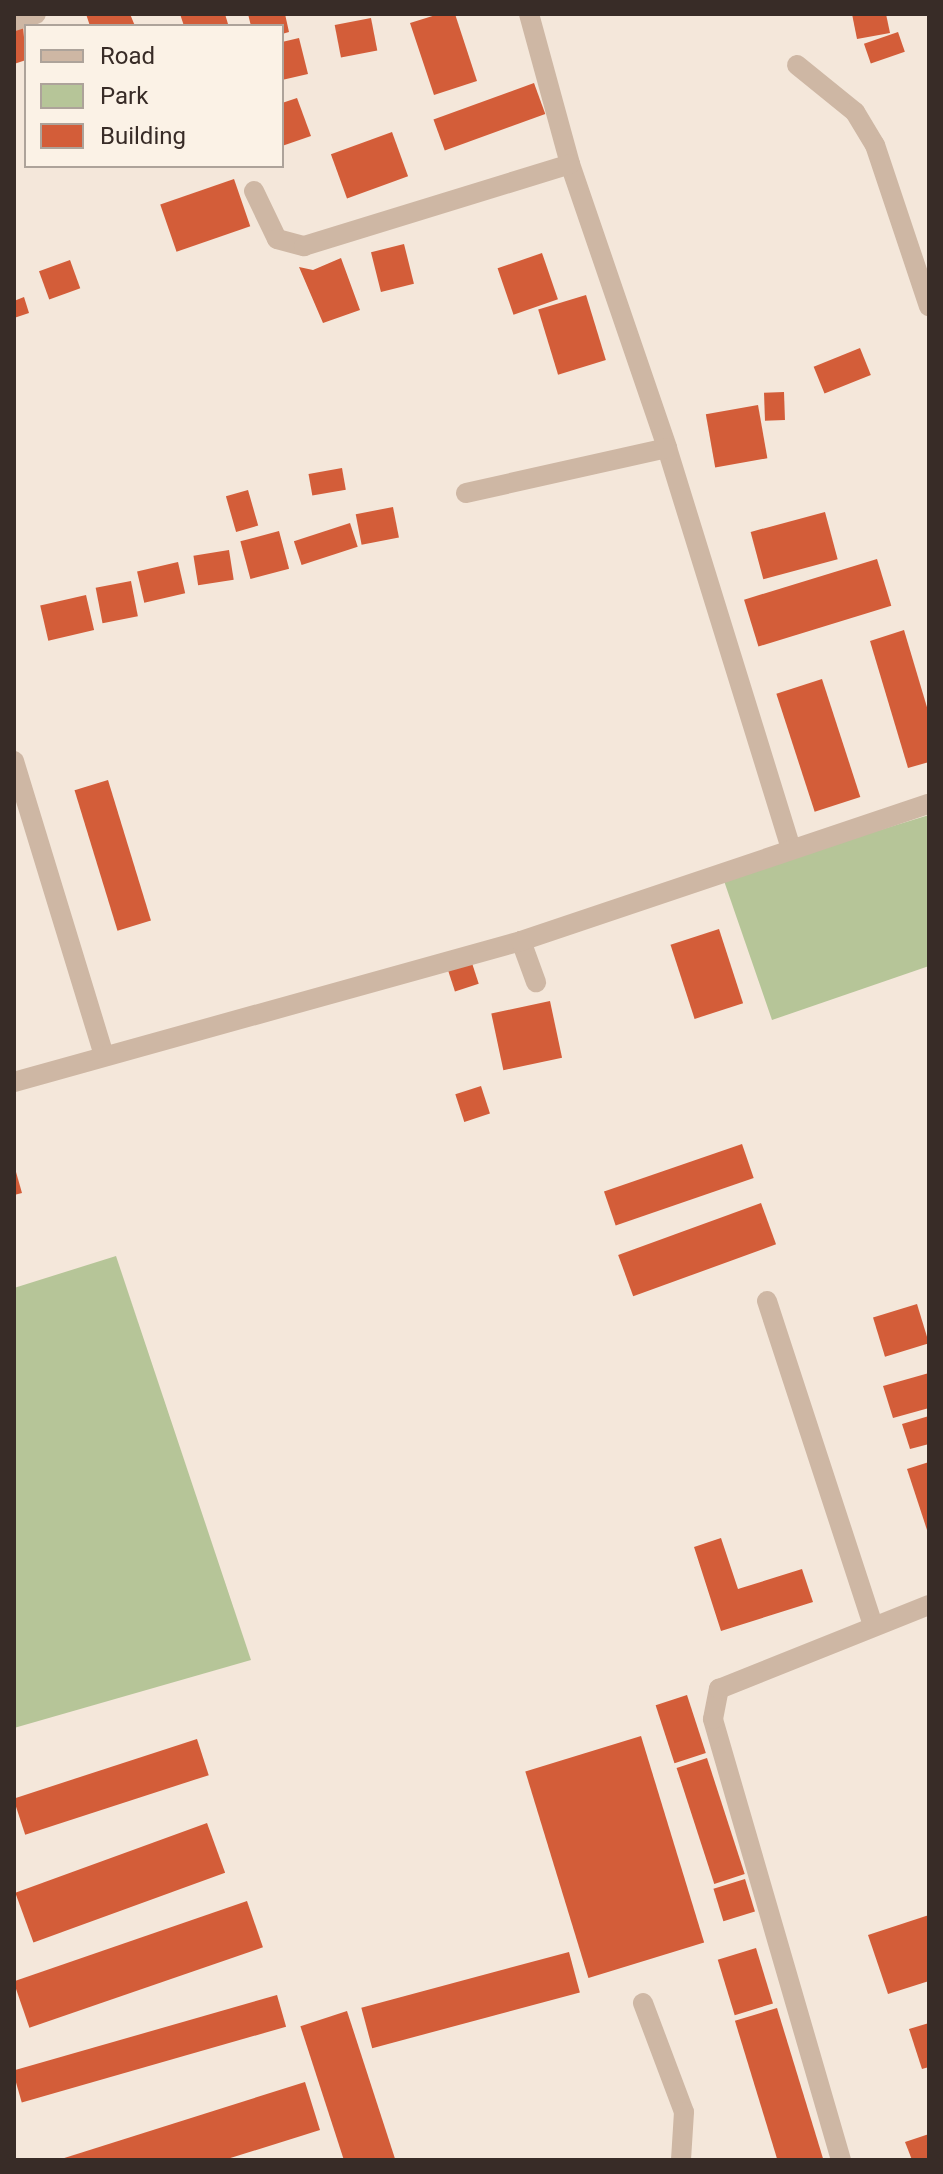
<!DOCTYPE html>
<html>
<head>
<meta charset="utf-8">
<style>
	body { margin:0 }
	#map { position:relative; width:943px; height:2174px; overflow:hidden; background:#f4e7da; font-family:Roboto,sans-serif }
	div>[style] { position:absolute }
	.green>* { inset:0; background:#b6c598 }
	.building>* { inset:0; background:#d35d39; transform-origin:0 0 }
	.minor>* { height:20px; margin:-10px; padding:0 10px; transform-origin:10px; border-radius:10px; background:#ceb7a4 }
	span { translate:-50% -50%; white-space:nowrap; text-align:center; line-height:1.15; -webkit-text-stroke:6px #fbf2e6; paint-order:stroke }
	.frame { position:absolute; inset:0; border:16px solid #382c27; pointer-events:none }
	.legend { position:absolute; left:24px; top:24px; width:260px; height:144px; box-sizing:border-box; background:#fbf2e6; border:2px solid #ada39a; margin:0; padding:10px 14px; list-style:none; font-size:24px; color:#382c27 }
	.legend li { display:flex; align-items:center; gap:16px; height:40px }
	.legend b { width:40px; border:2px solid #ada39a }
</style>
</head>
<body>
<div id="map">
	<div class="green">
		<div style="clip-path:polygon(929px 815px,929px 966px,772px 1020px,723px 878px)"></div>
		<div style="clip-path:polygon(116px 1256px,251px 1660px,14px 1728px,14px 1288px)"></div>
	</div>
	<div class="building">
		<div style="clip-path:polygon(86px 14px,130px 14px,135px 26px,90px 26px)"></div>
		<div style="clip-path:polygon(180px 14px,225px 14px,228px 24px,184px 26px)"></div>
		<div style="clip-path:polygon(248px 14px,285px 14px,289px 32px,282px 34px,282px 26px,251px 26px)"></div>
		<div style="clip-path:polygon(439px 14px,455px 14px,477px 81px,434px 95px,410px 23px)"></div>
		<div style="clip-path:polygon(852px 14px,886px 14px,890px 33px,857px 39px)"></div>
		<div style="left:371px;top:18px;width:33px;height:37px;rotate:79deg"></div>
		<div style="clip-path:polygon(23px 26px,26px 60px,14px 64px,14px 29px)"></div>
		<div style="left:898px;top:32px;width:21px;height:36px;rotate:71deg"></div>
		<div style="clip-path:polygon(299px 38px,308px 74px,282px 80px,282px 42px)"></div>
		<div style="left:534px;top:83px;width:33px;height:107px;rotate:70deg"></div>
		<div style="clip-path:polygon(297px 98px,311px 136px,282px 146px,282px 103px)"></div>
		<div style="left:392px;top:132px;width:47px;height:65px;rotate:70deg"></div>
		<div style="left:234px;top:179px;width:50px;height:78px;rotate:71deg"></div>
		<div style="left:404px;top:244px;width:41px;height:34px;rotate:76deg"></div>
		<div style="left:542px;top:253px;width:49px;height:47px;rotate:71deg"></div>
		<div style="clip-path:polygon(341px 258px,360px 310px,323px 323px,299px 267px,313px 270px)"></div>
		<div style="left:70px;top:260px;width:30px;height:33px;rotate:70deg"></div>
		<div style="left:586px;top:295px;width:68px;height:50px;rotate:73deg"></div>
		<div style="clip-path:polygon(24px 297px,29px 313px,14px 318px,14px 301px)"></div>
		<div style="left:860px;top:348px;width:29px;height:50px;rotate:68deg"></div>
		<div style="left:784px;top:392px;width:28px;height:20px;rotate:88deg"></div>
		<div style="left:758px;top:405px;width:54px;height:53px;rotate:80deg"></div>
		<div style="left:342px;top:468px;width:22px;height:34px;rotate:80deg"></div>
		<div style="left:248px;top:490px;width:37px;height:23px;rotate:74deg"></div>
		<div style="left:393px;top:507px;width:31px;height:38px;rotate:79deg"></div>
		<div style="left:825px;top:512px;width:49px;height:77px;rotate:75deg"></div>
		<div style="left:350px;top:523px;width:25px;height:59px;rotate:72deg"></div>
		<div style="left:279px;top:531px;width:39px;height:40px;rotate:75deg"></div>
		<div style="left:229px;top:550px;width:30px;height:36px;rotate:81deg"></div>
		<div style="left:877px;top:559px;width:49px;height:139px;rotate:73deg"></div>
		<div style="left:178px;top:562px;width:32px;height:42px;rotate:77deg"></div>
		<div style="left:131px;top:581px;width:36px;height:36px;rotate:79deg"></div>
		<div style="left:86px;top:595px;width:36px;height:47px;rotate:77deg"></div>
		<div style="clip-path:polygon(904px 630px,929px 714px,929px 762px,908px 768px,870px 641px)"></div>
		<div style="left:822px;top:679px;width:124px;height:48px;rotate:72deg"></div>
		<div style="left:108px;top:780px;width:147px;height:35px;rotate:73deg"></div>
		<div style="left:719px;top:929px;width:78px;height:51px;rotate:72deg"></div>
		<div style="left:471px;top:960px;width:25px;height:25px;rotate:72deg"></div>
		<div style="left:550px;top:1001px;width:58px;height:60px;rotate:78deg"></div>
		<div style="left:481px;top:1086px;width:29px;height:27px;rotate:72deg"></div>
		<div style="left:742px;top:1144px;width:36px;height:146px;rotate:71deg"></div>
		<div style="clip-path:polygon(14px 1165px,22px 1193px,14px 1195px)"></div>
		<div style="left:761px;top:1203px;width:44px;height:152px;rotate:70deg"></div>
		<div style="left:917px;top:1304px;width:41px;height:46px;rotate:73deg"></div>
		<div style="clip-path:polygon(929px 1373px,929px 1408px,893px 1418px,883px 1386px)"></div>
		<div style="clip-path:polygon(929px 1416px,929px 1444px,910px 1449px,902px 1424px)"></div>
		<div style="clip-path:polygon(929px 1462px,929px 1533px,928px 1533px,907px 1469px)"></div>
		<div style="clip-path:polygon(721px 1538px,738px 1589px,802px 1569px,813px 1602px,721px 1631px,694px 1547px)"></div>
		<div style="left:687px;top:1695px;width:61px;height:33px;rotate:72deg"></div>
		<div style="left:641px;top:1736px;width:216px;height:121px;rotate:73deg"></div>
		<div style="left:197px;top:1739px;width:38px;height:193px;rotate:72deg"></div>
		<div style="left:707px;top:1758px;width:122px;height:32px;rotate:72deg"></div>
		<div style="left:207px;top:1823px;width:53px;height:204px;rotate:70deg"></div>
		<div style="left:745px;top:1879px;width:34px;height:33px;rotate:73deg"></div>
		<div style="left:247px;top:1901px;width:49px;height:247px;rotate:71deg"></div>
		<div style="clip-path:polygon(929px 1915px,929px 1981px,888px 1994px,868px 1935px)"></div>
		<div style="left:756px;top:1948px;width:58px;height:40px;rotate:73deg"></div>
		<div style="left:569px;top:1952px;width:42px;height:215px;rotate:75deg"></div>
		<div style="left:277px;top:1995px;width:33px;height:275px;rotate:74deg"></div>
		<div style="left:777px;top:2008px;width:159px;height:44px;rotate:73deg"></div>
		<div style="left:347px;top:2011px;width:157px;height:49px;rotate:72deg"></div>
		<div style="clip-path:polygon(929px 2023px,929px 2067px,922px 2069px,909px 2029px)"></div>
		<div style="clip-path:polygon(305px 2082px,320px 2130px,224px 2160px,58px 2160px)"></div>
		<div style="clip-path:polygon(929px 2134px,929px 2160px,912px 2160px,905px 2142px)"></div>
	</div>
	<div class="minor">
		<div style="left:529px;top:14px;width:156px;rotate:74.7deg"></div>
		<div style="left:570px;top:164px;width:300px;rotate:71.1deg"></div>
		<div style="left:667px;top:448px;width:420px;rotate:72.8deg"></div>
		<div style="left:14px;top:21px;width:23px;rotate:-18deg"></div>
		<div style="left:797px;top:65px;width:75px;rotate:39deg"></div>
		<div style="left:855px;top:112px;width:39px;rotate:59deg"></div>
		<div style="left:875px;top:145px;width:170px;rotate:71.5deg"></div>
		<div style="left:254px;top:191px;width:53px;rotate:64.4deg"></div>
		<div style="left:277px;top:239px;width:28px;rotate:15deg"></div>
		<div style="left:304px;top:246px;width:278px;rotate:-17.1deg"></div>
		<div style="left:466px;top:493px;width:206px;rotate:-12.6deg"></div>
		<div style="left:14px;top:761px;width:307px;rotate:73deg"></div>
		<div style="left:521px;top:941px;width:44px;rotate:69.9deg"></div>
		<div style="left:14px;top:1082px;width:526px;rotate:-15.54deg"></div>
		<div style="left:521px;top:941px;width:430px;rotate:-18.6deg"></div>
		<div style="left:767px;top:1301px;width:339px;rotate:71.9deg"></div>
		<div style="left:643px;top:2003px;width:116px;rotate:69.4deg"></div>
		<div style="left:684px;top:2112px;width:48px;rotate:93.6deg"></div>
		<div style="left:841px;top:2160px;width:459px;rotate:-106.2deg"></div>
		<div style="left:713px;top:1719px;width:31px;rotate:-79deg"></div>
		<div style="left:719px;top:1689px;width:226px;rotate:-21.8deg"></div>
	</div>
	<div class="frame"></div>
	<ul class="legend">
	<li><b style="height:10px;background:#ceb7a4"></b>Road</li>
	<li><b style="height:22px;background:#b6c598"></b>Park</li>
	<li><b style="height:22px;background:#d35d39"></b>Building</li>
	</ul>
</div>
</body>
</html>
